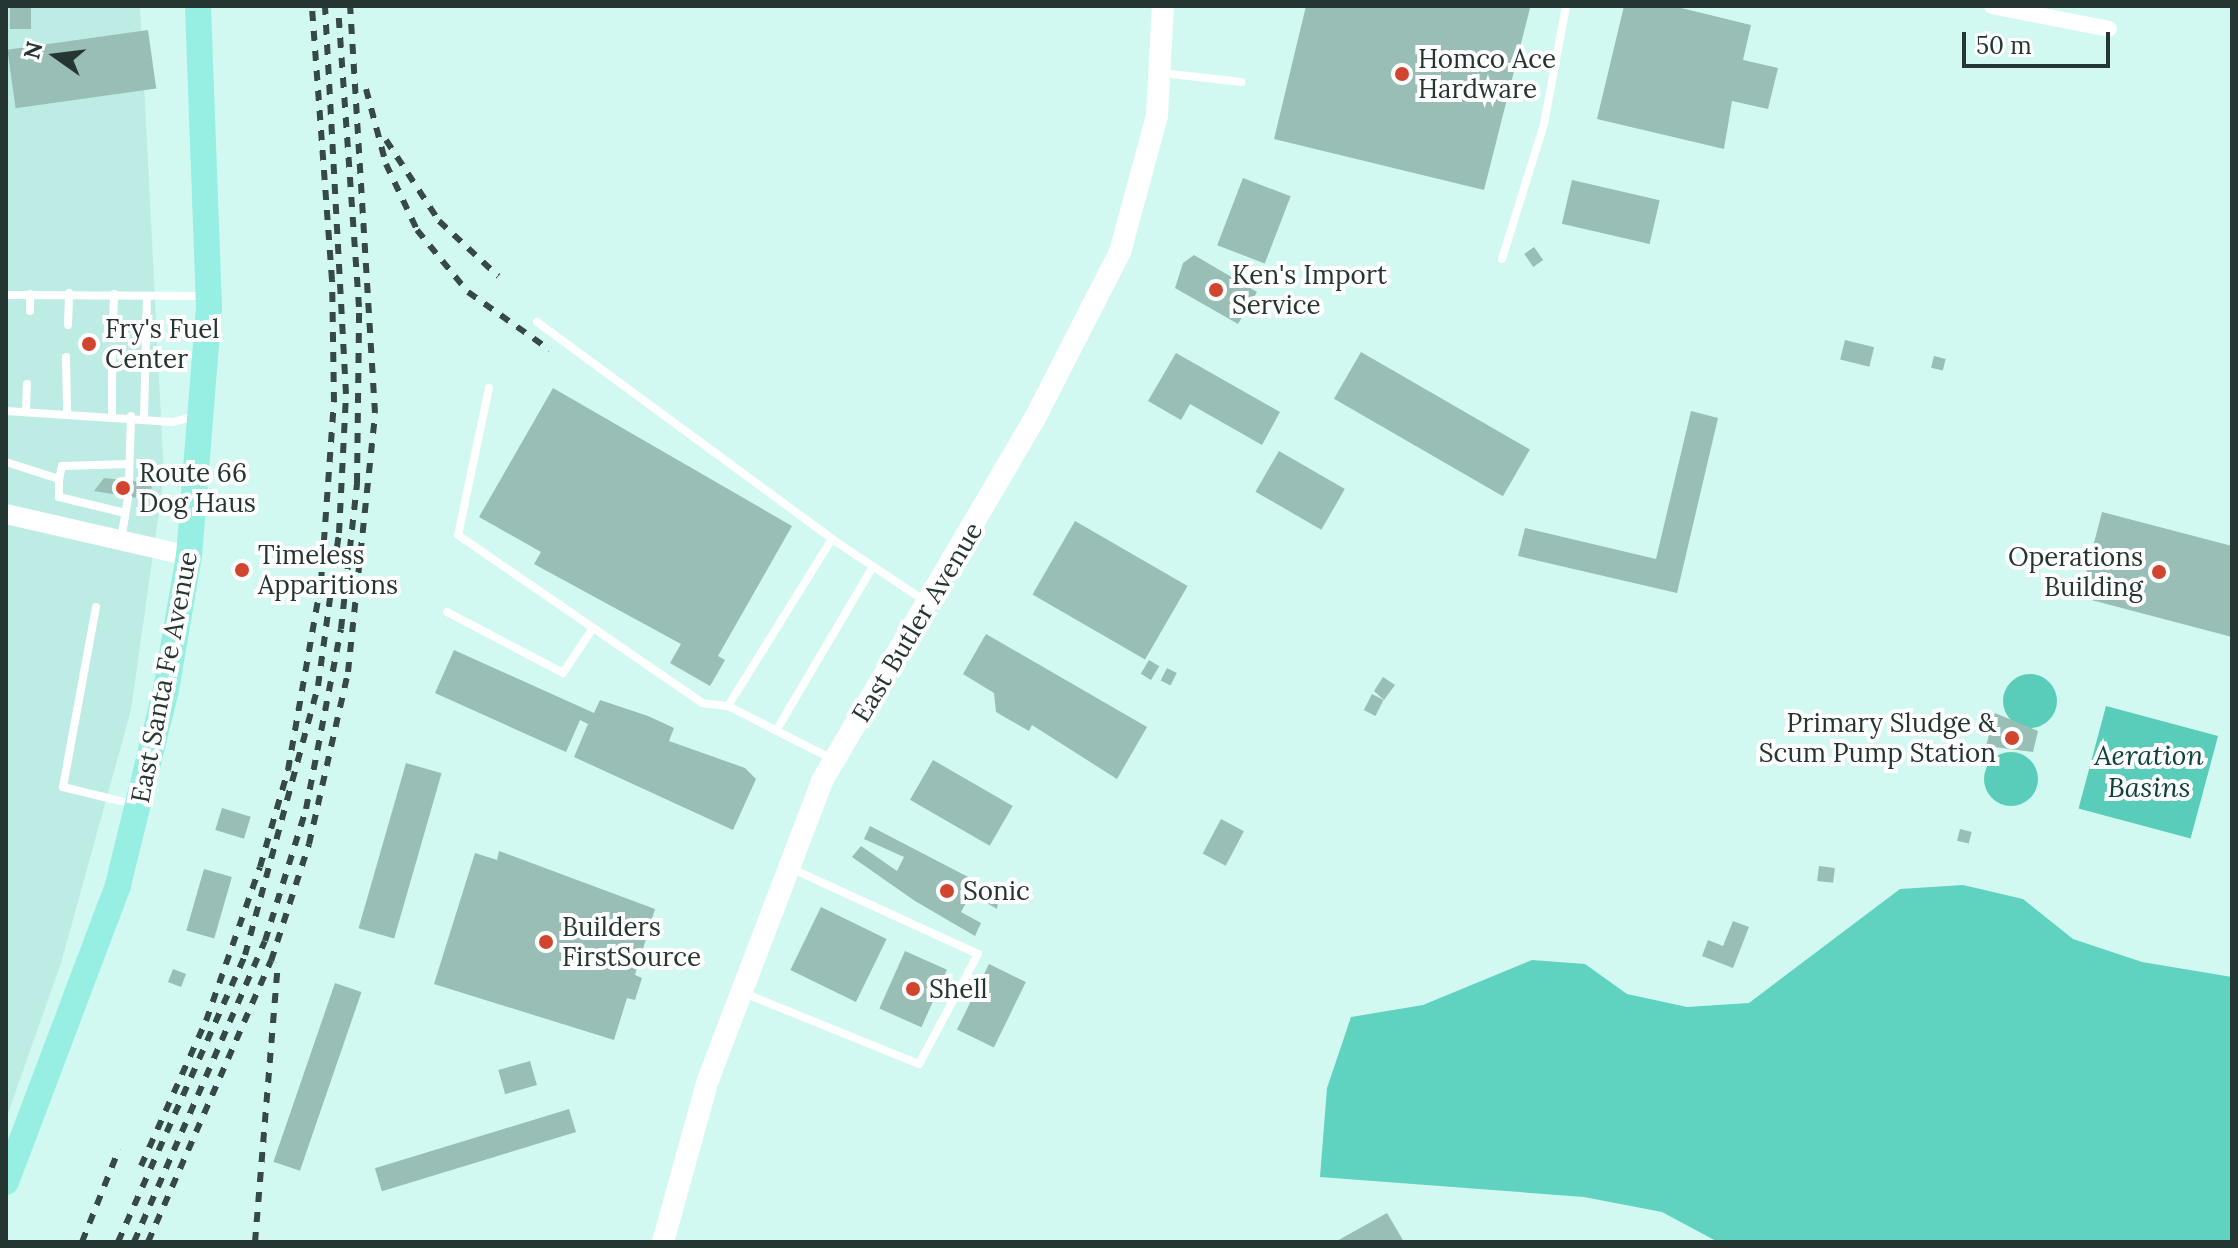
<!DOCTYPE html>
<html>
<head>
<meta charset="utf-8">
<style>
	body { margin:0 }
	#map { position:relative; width:2238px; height:1248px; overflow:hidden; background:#d1f9f1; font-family:Lora,serif }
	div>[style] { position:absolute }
	.built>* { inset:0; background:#bdece4 }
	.forest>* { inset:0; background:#5fd2c0 }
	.water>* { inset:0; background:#59ccba; transform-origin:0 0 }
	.round { border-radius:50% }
	.building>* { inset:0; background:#98beb6; transform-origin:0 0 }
	.service>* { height:8px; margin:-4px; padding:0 4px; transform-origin:4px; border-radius:4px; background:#fff }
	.minor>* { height:16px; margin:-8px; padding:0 8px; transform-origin:8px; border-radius:8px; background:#fff }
	.tertiary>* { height:20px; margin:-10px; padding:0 10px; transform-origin:10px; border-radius:10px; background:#fff }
	.secondary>* { height:22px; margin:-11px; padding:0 11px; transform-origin:11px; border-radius:11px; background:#fff }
	.primary>* { height:26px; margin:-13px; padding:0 13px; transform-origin:13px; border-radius:13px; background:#96efe2 }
	.rail>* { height:6px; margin-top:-3px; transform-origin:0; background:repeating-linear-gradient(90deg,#374946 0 10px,transparent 0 20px) }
	.dots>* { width:22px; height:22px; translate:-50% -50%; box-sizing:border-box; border:4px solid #fff; border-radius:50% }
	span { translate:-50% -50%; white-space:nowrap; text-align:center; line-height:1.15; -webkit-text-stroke:8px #fff; paint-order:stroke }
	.poi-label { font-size:26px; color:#253532 }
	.left { translate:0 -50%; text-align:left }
	.right { translate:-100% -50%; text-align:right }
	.street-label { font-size:26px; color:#253532 }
	.water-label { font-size:28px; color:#0d423b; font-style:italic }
	.frame { position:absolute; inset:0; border:8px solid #253532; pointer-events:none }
	.north { position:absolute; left:16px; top:16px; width:80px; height:80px; -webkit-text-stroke:6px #fff; paint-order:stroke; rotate:284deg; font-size:22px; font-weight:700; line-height:32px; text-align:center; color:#253532 }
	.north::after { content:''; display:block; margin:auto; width:28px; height:36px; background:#253532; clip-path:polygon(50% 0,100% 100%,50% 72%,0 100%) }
	.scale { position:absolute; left:1962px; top:32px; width:148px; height:36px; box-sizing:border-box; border:4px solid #253532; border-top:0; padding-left:10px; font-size:24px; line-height:28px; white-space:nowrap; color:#253532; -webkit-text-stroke:6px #fff; paint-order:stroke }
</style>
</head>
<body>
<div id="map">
	<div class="built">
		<div style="clip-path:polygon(6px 6px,140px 6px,164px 476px,131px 710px,61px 963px,6px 1119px)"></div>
	</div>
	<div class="forest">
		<div style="clip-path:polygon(1963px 885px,2023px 899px,2073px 939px,2142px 962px,2232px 977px,2232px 1242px,1718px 1242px,1662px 1212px,1584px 1197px,1320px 1177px,1327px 1088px,1351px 1017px,1423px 1005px,1532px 960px,1585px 964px,1627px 994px,1687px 1007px,1749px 1003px,1900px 889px)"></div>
	</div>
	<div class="water">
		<div class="round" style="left:2003px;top:674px;width:54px;height:54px"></div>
		<div style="left:2106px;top:706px;width:116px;height:106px;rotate:15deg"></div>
		<div class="round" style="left:1984px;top:752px;width:54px;height:54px"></div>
	</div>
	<div class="building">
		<div style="left:10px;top:6px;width:21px;height:23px"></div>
		<div style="clip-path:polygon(1306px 6px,1530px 8px,1484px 190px,1274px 139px)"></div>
		<div style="clip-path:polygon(1624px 6px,1673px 6px,1751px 25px,1743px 60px,1778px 68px,1768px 109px,1732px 101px,1724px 149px,1597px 119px)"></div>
		<div style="left:148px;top:30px;width:59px;height:142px;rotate:82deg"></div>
		<div style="left:1243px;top:178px;width:51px;height:72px;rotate:21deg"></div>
		<div style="left:1572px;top:180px;width:90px;height:45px;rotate:13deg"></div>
		<div style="left:1534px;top:247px;width:16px;height:12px;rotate:55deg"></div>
		<div style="clip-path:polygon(1194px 255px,1257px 292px,1238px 324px,1175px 288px,1183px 263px)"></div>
		<div style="left:1845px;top:340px;width:30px;height:20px;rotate:14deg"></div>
		<div style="left:1361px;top:352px;width:195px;height:54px;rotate:30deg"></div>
		<div style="clip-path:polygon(1176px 353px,1280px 412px,1262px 445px,1190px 404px,1181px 420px,1148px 401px)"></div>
		<div style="left:1934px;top:356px;width:12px;height:12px;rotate:14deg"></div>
		<div style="clip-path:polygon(553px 388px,792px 526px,718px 656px,725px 660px,710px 686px,670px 663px,681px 644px,534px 564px,541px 552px,479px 517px)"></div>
		<div style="clip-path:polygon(1691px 411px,1718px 418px,1677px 593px,1518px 556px,1525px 528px,1656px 559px)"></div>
		<div style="left:1279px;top:451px;width:76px;height:47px;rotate:30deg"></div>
		<div style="clip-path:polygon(104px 478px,152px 483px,150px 500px,94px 491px)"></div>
		<div style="clip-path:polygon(2102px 512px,2232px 546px,2232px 637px,2080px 597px)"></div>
		<div style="left:1075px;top:521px;width:130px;height:85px;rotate:30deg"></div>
		<div style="clip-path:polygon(986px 634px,1147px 727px,1117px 779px,1032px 725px,1029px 731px,996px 712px,994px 693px,963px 674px)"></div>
		<div style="clip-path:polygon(454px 650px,594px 713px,600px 700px,648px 716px,674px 728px,669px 741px,745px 768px,756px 779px,733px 830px,574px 757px,588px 724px,580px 720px,566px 752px,435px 693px)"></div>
		<div style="left:1149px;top:660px;width:12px;height:16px;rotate:31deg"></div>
		<div style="left:1167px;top:668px;width:11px;height:14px;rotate:27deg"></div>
		<div style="clip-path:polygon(1383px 677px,1395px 685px,1384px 700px,1374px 691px)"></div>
		<div style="left:1372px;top:694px;width:13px;height:18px;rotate:27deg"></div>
		<div style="clip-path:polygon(1995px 713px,2038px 731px,2033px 752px,1986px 746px)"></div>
		<div style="left:933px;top:760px;width:92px;height:46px;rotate:30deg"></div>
		<div style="left:406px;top:763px;width:37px;height:172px;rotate:16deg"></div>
		<div style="left:222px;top:808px;width:30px;height:23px;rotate:17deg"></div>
		<div style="left:1221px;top:819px;width:26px;height:39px;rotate:28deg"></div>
		<div style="clip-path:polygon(870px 826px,999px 893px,997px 909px,971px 894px,961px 912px,981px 923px,975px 936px,915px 901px,852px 857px,861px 846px,897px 871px,904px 857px,864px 839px)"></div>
		<div style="left:1960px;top:829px;width:12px;height:12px;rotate:14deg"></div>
		<div style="clip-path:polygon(499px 851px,655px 909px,635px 975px,642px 978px,635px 1000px,627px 998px,614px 1040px,434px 984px,475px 853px,497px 860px)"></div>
		<div style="left:1819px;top:866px;width:16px;height:15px;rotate:7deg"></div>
		<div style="left:204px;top:869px;width:29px;height:64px;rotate:16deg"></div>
		<div style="left:821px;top:907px;width:73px;height:70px;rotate:26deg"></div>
		<div style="clip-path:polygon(1733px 921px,1749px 927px,1733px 968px,1702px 956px,1708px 940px,1723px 946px)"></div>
		<div style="left:905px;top:951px;width:46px;height:63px;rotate:24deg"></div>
		<div style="left:989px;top:964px;width:41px;height:73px;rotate:26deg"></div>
		<div style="left:173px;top:969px;width:14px;height:14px;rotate:21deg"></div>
		<div style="left:335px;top:983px;width:28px;height:189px;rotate:19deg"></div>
		<div style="left:530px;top:1061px;width:25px;height:33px;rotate:74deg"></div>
		<div style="left:569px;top:1109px;width:24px;height:203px;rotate:73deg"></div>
		<div style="clip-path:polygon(1387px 1213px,1404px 1242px,1335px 1242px)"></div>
	</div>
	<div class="service">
		<div style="left:1162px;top:73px;width:80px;rotate:6.5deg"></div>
		<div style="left:1502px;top:259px;width:141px;rotate:-72.7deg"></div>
		<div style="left:1544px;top:124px;width:120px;rotate:-79.4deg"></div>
		<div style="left:6px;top:295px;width:198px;rotate:0.3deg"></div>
		<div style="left:30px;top:311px;width:17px;rotate:-90deg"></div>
		<div style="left:537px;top:322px;width:366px;rotate:36.3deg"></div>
		<div style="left:68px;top:325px;width:32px;rotate:-88deg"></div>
		<div style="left:113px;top:325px;width:31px;rotate:-88deg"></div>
		<div style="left:66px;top:357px;width:54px;rotate:88.9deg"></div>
		<div style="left:489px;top:388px;width:150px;rotate:101.9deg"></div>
		<div style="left:458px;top:535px;width:296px;rotate:34.5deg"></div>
		<div style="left:702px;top:703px;width:26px;rotate:7deg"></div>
		<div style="left:6px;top:411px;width:167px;rotate:3.8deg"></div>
		<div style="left:173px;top:422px;width:24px;rotate:-15deg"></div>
		<div style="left:26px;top:411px;width:27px;rotate:-88deg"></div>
		<div style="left:112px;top:413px;width:57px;rotate:-90deg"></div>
		<div style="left:144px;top:418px;width:122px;rotate:-88.6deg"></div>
		<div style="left:6px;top:462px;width:56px;rotate:17.8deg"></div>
		<div style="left:59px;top:479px;width:13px;rotate:-77deg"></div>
		<div style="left:62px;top:466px;width:67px;rotate:-1.7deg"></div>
		<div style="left:59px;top:479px;width:18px;rotate:90deg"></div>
		<div style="left:59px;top:497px;width:68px;rotate:13.6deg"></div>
		<div style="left:129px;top:483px;width:67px;rotate:-88.3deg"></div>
		<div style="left:121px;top:540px;width:43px;rotate:-80.5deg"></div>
		<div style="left:96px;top:607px;width:183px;rotate:100.4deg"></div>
		<div style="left:63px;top:787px;width:72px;rotate:13.7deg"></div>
		<div style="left:447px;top:612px;width:131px;rotate:27.7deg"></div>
		<div style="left:563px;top:673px;width:54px;rotate:-56.3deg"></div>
		<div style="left:776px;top:731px;width:191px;rotate:-59.5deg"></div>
		<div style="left:834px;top:760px;width:119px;rotate:-153deg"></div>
		<div style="left:728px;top:706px;width:197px;rotate:-58.1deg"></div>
		<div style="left:832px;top:539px;width:112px;rotate:33.7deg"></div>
		<div style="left:744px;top:993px;width:189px;rotate:22.1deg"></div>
		<div style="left:919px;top:1064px;width:125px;rotate:-61.8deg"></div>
		<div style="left:978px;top:954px;width:205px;rotate:-155.4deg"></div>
	</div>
	<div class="minor">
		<div style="left:1992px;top:6px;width:119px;rotate:11.1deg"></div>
	</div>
	<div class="tertiary">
		<div style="left:6px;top:514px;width:188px;rotate:12.9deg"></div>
	</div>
	<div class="secondary">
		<div style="left:663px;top:1242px;width:168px;rotate:-74.5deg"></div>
		<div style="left:708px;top:1080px;width:320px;rotate:-69.1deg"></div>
		<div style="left:822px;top:781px;width:419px;rotate:-59.6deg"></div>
		<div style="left:1034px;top:420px;width:189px;rotate:-62.9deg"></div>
		<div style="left:1120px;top:252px;width:141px;rotate:-74.8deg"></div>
		<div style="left:1157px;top:116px;width:110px;rotate:-86.9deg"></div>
	</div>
	<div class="primary">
		<div style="left:6px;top:1182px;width:317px;rotate:-69.3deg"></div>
		<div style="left:118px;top:885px;width:201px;rotate:-76.2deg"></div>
		<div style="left:166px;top:690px;width:136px;rotate:-80.3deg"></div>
		<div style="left:189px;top:556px;width:250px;rotate:-85.4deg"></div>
		<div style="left:209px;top:307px;width:301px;rotate:-92.1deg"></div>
	</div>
	<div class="rail">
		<div style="left:366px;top:89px;width:78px;rotate:75.1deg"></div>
		<div style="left:386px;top:164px;width:73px;rotate:64.8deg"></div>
		<div style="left:417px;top:230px;width:80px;rotate:50.6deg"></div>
		<div style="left:468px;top:292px;width:100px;rotate:35.3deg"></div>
		<div style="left:386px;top:140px;width:97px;rotate:56.8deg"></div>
		<div style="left:439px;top:221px;width:81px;rotate:43deg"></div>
		<div style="left:141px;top:1166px;width:159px;rotate:-65.9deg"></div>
		<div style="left:206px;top:1021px;width:163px;rotate:-70.7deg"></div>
		<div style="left:260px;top:867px;width:101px;rotate:-73.9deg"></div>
		<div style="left:288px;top:770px;width:191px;rotate:-80deg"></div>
		<div style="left:321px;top:582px;width:180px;rotate:-85.9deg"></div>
		<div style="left:334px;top:402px;width:122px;rotate:-90.9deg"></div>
		<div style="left:332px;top:280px;width:275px;rotate:-94.2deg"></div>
		<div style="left:82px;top:1242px;width:100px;rotate:-68.3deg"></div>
		<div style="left:118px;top:1242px;width:314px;rotate:-66.1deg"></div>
		<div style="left:245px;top:955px;width:279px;rotate:-74.8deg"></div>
		<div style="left:318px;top:686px;width:154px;rotate:-82.2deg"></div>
		<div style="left:339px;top:533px;width:139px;rotate:-87.1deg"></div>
		<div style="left:346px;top:394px;width:389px;rotate:-93.1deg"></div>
		<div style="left:134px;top:1242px;width:328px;rotate:-66.5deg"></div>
		<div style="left:265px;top:941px;width:138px;rotate:-72.7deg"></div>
		<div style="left:306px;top:809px;width:183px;rotate:-79deg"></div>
		<div style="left:341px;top:629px;width:147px;rotate:-83.7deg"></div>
		<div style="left:357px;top:483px;width:176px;rotate:-89.3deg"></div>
		<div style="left:359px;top:307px;width:302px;rotate:-94deg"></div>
		<div style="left:148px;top:1242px;width:307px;rotate:-66.4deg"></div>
		<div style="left:271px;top:961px;width:123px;rotate:-72deg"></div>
		<div style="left:309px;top:844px;width:176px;rotate:-77.2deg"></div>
		<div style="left:348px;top:672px;width:260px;rotate:-84deg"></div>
		<div style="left:375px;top:413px;width:408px;rotate:-93.5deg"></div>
		<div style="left:255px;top:1242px;width:280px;rotate:-85.3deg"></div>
	</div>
	<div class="dots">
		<div style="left:1402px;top:74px;background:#d1452f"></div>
		<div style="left:1216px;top:290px;background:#d1452f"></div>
		<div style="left:89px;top:344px;background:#d1452f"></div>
		<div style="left:123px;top:488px;background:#d1452f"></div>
		<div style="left:242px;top:570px;background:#d1452f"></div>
		<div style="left:2159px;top:572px;background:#d1452f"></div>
		<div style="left:2012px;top:738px;background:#d1452f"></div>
		<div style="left:947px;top:891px;background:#d1452f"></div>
		<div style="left:546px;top:942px;background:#d1452f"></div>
		<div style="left:913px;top:989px;background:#d1452f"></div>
	</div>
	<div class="poi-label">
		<span class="left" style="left:1418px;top:74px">Homco Ace<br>Hardware</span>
		<span class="left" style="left:1232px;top:290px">Ken's Import<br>Service</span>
		<span class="left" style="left:105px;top:344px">Fry's Fuel<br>Center</span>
		<span class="left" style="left:139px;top:488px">Route 66<br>Dog Haus</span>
		<span class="left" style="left:258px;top:570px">Timeless<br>Apparitions</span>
		<span class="right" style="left:2143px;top:572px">Operations<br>Building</span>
		<span class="right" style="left:1996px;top:738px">Primary Sludge &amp;<br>Scum Pump Station</span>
		<span class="left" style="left:963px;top:891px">Sonic</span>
		<span class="left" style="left:562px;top:942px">Builders<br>FirstSource</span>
		<span class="left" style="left:929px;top:989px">Shell</span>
	</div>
	<div class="street-label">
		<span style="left:917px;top:622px;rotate:-59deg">East Butler Avenue</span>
		<span style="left:164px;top:677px;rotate:-79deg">East Santa Fe Avenue</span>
	</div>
	<div class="water-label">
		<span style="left:2149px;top:771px">Aeration<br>Basins</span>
	</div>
	<div class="frame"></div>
	<div class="north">N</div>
	<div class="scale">50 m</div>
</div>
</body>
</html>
